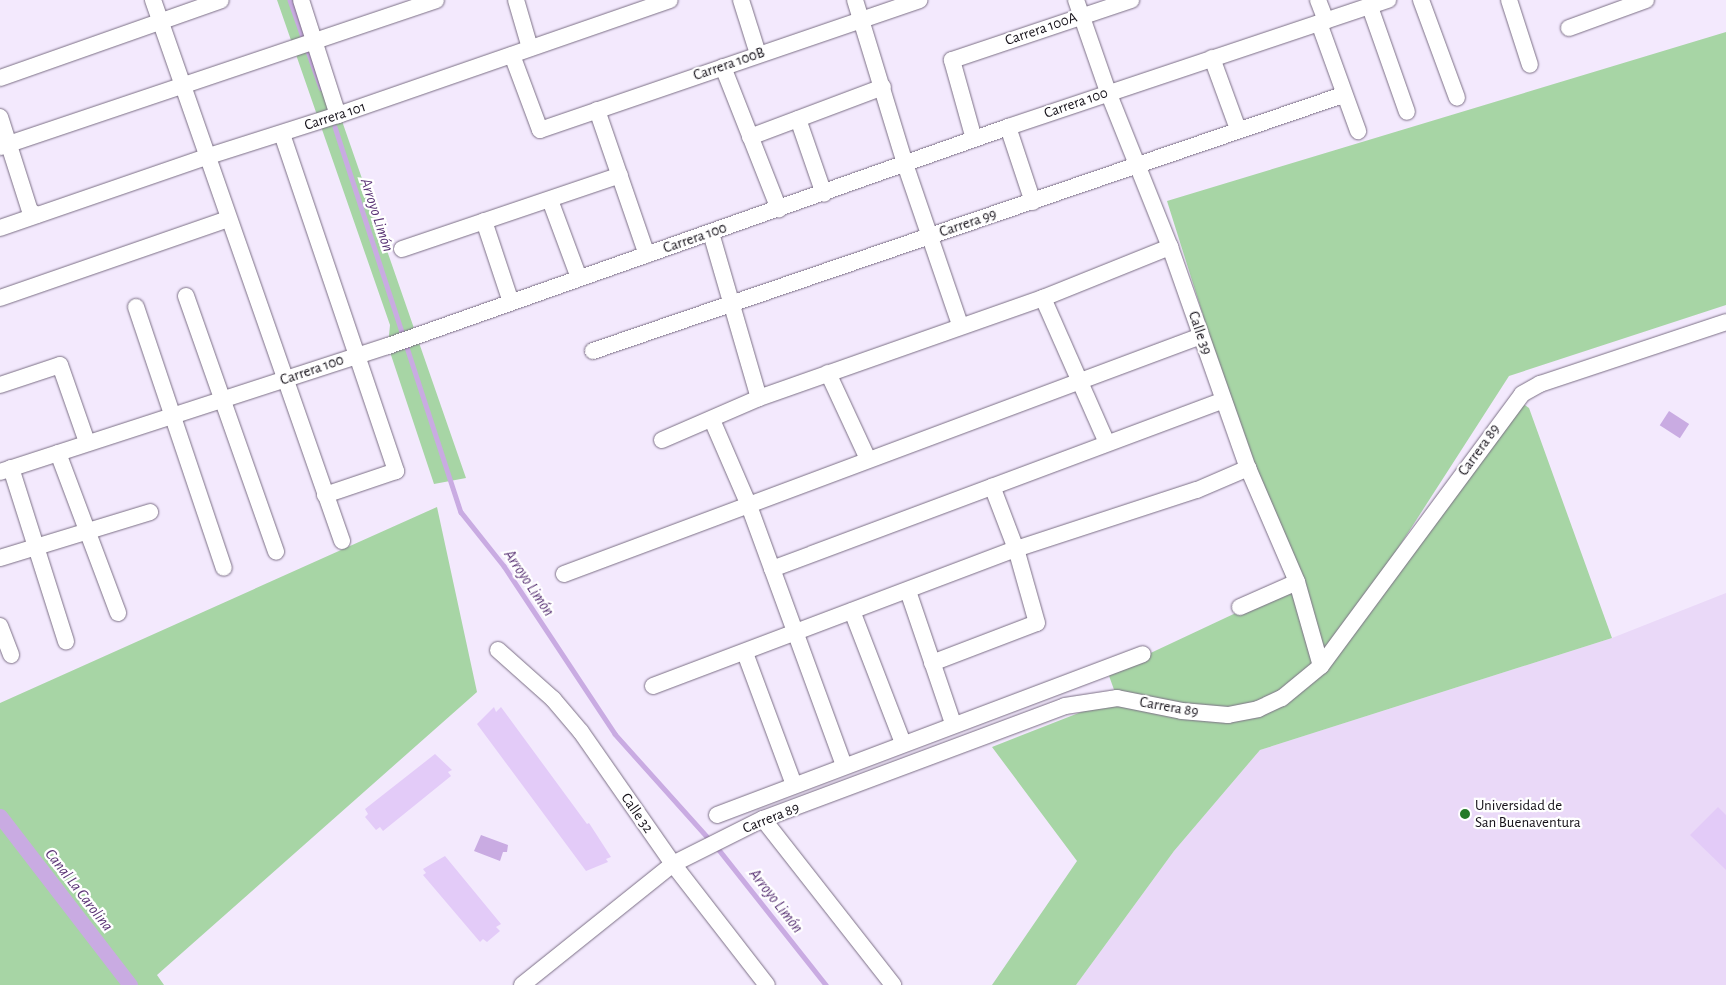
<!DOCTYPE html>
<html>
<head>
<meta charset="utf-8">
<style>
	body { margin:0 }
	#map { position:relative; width:1726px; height:985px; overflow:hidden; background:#f3e9fd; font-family:"Alegreya Sans",sans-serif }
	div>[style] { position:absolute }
	.built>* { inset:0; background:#ead9f8 }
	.green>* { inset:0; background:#a7d5a5 }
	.water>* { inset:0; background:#c9abe2; transform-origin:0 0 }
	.stream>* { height:4.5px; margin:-2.25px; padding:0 2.25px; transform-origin:2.25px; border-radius:2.25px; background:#c9abe2 }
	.canal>* { height:15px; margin:-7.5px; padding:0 7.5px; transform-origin:7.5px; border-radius:7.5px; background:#c9abe2 }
	.building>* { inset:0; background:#e3cbf8 }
	.roads { filter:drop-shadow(0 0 1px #7b6f85) drop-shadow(0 0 1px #7b6f85) }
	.street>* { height:16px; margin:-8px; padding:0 8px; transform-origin:8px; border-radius:8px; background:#fff }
	.dots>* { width:14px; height:14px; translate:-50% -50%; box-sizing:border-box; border:2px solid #fff; border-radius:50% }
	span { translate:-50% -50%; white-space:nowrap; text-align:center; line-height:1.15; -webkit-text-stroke:4.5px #fff; paint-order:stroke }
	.street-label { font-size:15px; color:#151119 }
	.poi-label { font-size:15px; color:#151119 }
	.left { translate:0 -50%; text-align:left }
	.water-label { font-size:16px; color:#5b3576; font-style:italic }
</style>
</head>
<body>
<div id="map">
	<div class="built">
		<div style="clip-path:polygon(1726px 593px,1726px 985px,1076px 985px,1174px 851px,1260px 750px,1612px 638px)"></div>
	</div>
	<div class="green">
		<div style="clip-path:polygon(277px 0,300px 0,466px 478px,434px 484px,388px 346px,390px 325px)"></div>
		<div style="clip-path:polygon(1726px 32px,1726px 305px,1509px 376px,1339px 640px,1516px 399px,1529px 408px,1612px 638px,1260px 750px,1174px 851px,1076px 985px,992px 985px,1077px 861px,992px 747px,1117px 698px,1108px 673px,1289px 588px,1167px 201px)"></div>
		<div style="clip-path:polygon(437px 507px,477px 692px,157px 975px,164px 985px,0 985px,0 703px)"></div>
	</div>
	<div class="water">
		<div style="left:1669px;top:411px;width:24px;height:17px;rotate:33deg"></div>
		<div style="clip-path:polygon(481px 835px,508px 845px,507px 852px,503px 852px,500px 861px,474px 851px)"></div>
	</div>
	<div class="stream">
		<div style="left:290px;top:0;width:93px;rotate:70.6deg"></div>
		<div style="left:335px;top:127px;width:405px;rotate:71.9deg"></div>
		<div style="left:461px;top:512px;width:69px;rotate:51.5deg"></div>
		<div style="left:504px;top:566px;width:201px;rotate:56.5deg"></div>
		<div style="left:615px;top:734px;width:144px;rotate:48.1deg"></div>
		<div style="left:716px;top:846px;width:177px;rotate:51.6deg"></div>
	</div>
	<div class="canal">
		<div style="left:0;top:816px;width:213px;rotate:52.4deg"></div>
	</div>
	<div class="building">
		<div style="clip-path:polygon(494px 707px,496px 712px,501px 707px,587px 824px,589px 823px,611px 857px,606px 859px,608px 862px,586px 871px,477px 724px)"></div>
		<div style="clip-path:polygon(435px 754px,452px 770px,448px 772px,451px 776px,383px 831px,380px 827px,376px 830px,365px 817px,368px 814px,365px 809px)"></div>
		<div style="clip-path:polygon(1718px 807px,1726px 815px,1726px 870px,1690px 835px)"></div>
		<div style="clip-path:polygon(445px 856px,501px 924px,496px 927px,500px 931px,487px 942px,483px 939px,480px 942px,423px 875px,426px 873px,423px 869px)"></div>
	</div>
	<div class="roads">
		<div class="street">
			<div style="left:153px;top:0;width:573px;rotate:70.74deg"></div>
			<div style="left:301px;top:0;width:121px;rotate:72.2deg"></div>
			<div style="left:516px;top:0;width:50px;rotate:73.7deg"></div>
			<div style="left:741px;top:0;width:57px;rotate:72.5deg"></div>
			<div style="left:855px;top:0;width:171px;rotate:73deg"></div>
			<div style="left:905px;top:164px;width:170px;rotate:71.1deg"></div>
			<div style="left:1076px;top:0;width:97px;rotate:70.8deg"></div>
			<div style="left:1108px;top:92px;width:167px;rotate:68.2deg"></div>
			<div style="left:1170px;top:247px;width:234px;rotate:70.6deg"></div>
			<div style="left:1248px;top:468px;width:124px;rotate:66.7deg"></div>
			<div style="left:1297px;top:582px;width:87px;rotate:74.1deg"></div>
			<div style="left:1318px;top:0;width:22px;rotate:69deg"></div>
			<div style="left:1421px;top:0;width:104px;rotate:69.8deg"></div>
			<div style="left:1509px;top:0;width:68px;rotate:72.1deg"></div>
			<div style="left:1370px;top:7px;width:111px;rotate:70.6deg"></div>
			<div style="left:1319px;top:23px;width:115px;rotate:70.1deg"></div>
			<div style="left:1569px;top:28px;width:82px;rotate:-20deg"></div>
			<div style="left:512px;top:55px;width:80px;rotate:69.5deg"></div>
			<div style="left:540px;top:130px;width:401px;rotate:-18.9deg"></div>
			<div style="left:1212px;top:58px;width:76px;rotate:69.9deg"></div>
			<div style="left:723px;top:67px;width:153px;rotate:68.5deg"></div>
			<div style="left:0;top:78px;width:234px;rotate:-19.4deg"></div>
			<div style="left:597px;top:110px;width:153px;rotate:71deg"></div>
			<div style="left:0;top:117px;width:99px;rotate:72.3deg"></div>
			<div style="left:30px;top:211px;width:8px;rotate:30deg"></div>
			<div style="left:798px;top:119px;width:79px;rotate:70.9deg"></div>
			<div style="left:1008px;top:127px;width:79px;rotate:71.6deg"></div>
			<div style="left:282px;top:134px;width:356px;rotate:71.3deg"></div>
			<div style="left:396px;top:471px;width:75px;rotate:161.3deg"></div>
			<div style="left:750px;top:137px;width:142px;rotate:-20.6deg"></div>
			<div style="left:974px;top:139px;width:82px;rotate:-105.6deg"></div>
			<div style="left:952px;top:60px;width:189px;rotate:-18.5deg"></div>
			<div style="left:0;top:147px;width:460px;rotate:-18.6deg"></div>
			<div style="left:550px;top:200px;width:83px;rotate:69.6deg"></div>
			<div style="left:484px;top:221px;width:85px;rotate:71.6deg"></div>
			<div style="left:0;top:228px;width:218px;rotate:-19deg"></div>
			<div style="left:206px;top:157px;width:139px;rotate:-17.7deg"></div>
			<div style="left:338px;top:115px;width:351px;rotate:-19.1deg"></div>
			<div style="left:711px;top:233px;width:172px;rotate:73.8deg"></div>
			<div style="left:402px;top:249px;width:230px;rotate:-18.7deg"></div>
			<div style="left:186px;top:296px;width:271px;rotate:70.6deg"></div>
			<div style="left:0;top:298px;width:241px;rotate:-19.1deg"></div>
			<div style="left:1043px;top:298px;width:158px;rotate:66.2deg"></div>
			<div style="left:136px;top:307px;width:275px;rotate:71.4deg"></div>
			<div style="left:593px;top:351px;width:792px;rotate:-18.85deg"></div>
			<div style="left:828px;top:373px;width:95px;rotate:65.1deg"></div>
			<div style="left:0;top:385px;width:63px;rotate:-18.4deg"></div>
			<div style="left:60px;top:365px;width:82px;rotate:70.7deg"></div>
			<div style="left:712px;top:420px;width:90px;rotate:66.6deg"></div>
			<div style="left:748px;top:503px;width:280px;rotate:69.9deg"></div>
			<div style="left:662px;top:440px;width:106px;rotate:-23.4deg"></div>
			<div style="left:759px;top:398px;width:301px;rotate:-19.4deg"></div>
			<div style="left:1043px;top:298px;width:137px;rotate:-21.9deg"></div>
			<div style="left:58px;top:453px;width:171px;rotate:69.4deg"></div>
			<div style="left:11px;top:468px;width:182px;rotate:72.4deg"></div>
			<div style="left:0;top:472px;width:408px;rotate:-18deg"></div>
			<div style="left:388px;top:346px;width:658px;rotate:-19.45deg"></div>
			<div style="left:1008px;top:127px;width:401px;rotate:-18.5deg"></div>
			<div style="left:0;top:558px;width:157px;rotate:-17deg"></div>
			<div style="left:772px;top:569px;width:482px;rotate:-20.5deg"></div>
			<div style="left:564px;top:574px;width:680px;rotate:-20.49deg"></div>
			<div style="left:908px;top:591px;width:139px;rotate:71.2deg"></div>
			<div style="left:1240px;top:607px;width:62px;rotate:-23.7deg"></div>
			<div style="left:852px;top:611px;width:142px;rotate:68.9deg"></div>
			<div style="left:0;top:626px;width:31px;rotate:69deg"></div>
			<div style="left:498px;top:650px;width:74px;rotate:41.7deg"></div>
			<div style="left:553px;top:699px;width:43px;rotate:49.7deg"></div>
			<div style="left:581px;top:732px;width:161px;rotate:55.1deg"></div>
			<div style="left:673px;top:864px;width:153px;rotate:52.2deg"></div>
			<div style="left:745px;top:653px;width:141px;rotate:69.6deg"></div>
			<div style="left:932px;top:663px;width:112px;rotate:-20.9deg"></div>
			<div style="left:1037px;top:623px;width:77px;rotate:-105.8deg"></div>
			<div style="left:1016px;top:549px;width:67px;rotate:-110.9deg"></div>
			<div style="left:653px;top:686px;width:388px;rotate:-20.7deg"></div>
			<div style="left:1016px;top:549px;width:190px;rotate:-18.1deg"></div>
			<div style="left:1197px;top:490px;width:56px;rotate:-23.3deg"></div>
			<div style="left:717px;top:815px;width:455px;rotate:-20.7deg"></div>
			<div style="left:763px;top:819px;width:211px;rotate:51.9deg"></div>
			<div style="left:522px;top:985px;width:193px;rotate:-38.7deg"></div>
			<div style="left:673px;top:864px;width:101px;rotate:-26.6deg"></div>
			<div style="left:763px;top:819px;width:322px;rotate:-20.5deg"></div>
			<div style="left:1065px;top:706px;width:53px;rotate:-8.7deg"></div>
			<div style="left:1117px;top:698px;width:66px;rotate:11.3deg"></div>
			<div style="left:1182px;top:711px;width:46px;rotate:5deg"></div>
			<div style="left:1228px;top:715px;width:31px;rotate:-11deg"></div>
			<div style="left:1258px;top:709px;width:26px;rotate:-25deg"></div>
			<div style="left:1282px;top:698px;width:50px;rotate:-39.4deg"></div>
			<div style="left:1321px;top:666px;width:338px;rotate:-53.5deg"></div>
			<div style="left:1522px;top:394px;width:21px;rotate:-29deg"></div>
			<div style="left:1540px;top:384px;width:196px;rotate:-18.4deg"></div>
		</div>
	</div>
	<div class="dots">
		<div style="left:1465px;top:814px;background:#247a27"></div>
	</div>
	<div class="street-label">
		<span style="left:1041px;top:29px;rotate:-19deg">Carrera 100A</span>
		<span style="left:729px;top:64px;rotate:-19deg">Carrera 100B</span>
		<span style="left:1076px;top:103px;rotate:-19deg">Carrera 100</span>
		<span style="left:335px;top:116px;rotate:-18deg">Carrera 101</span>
		<span style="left:968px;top:223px;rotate:-19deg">Carrera 99</span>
		<span style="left:695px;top:238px;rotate:-19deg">Carrera 100</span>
		<span style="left:1200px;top:333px;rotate:71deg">Calle 39</span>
		<span style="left:312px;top:370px;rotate:-19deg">Carrera 100</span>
		<span style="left:1479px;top:450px;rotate:-54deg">Carrera 89</span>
		<span style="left:1169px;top:707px;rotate:10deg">Carrera 89</span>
		<span style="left:637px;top:813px;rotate:55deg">Calle 32</span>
		<span style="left:771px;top:818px;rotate:-22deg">Carrera 89</span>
	</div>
	<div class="poi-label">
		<span class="left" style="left:1475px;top:814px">Universidad de<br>San Buenaventura</span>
	</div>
	<div class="water-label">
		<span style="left:377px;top:215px;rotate:72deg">Arroyo Limón</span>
		<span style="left:529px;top:583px;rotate:56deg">Arroyo Limón</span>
		<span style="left:79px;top:890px;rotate:52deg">Canal La Carolina</span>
		<span style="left:776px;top:901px;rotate:52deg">Arroyo Limón</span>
	</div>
</div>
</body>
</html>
